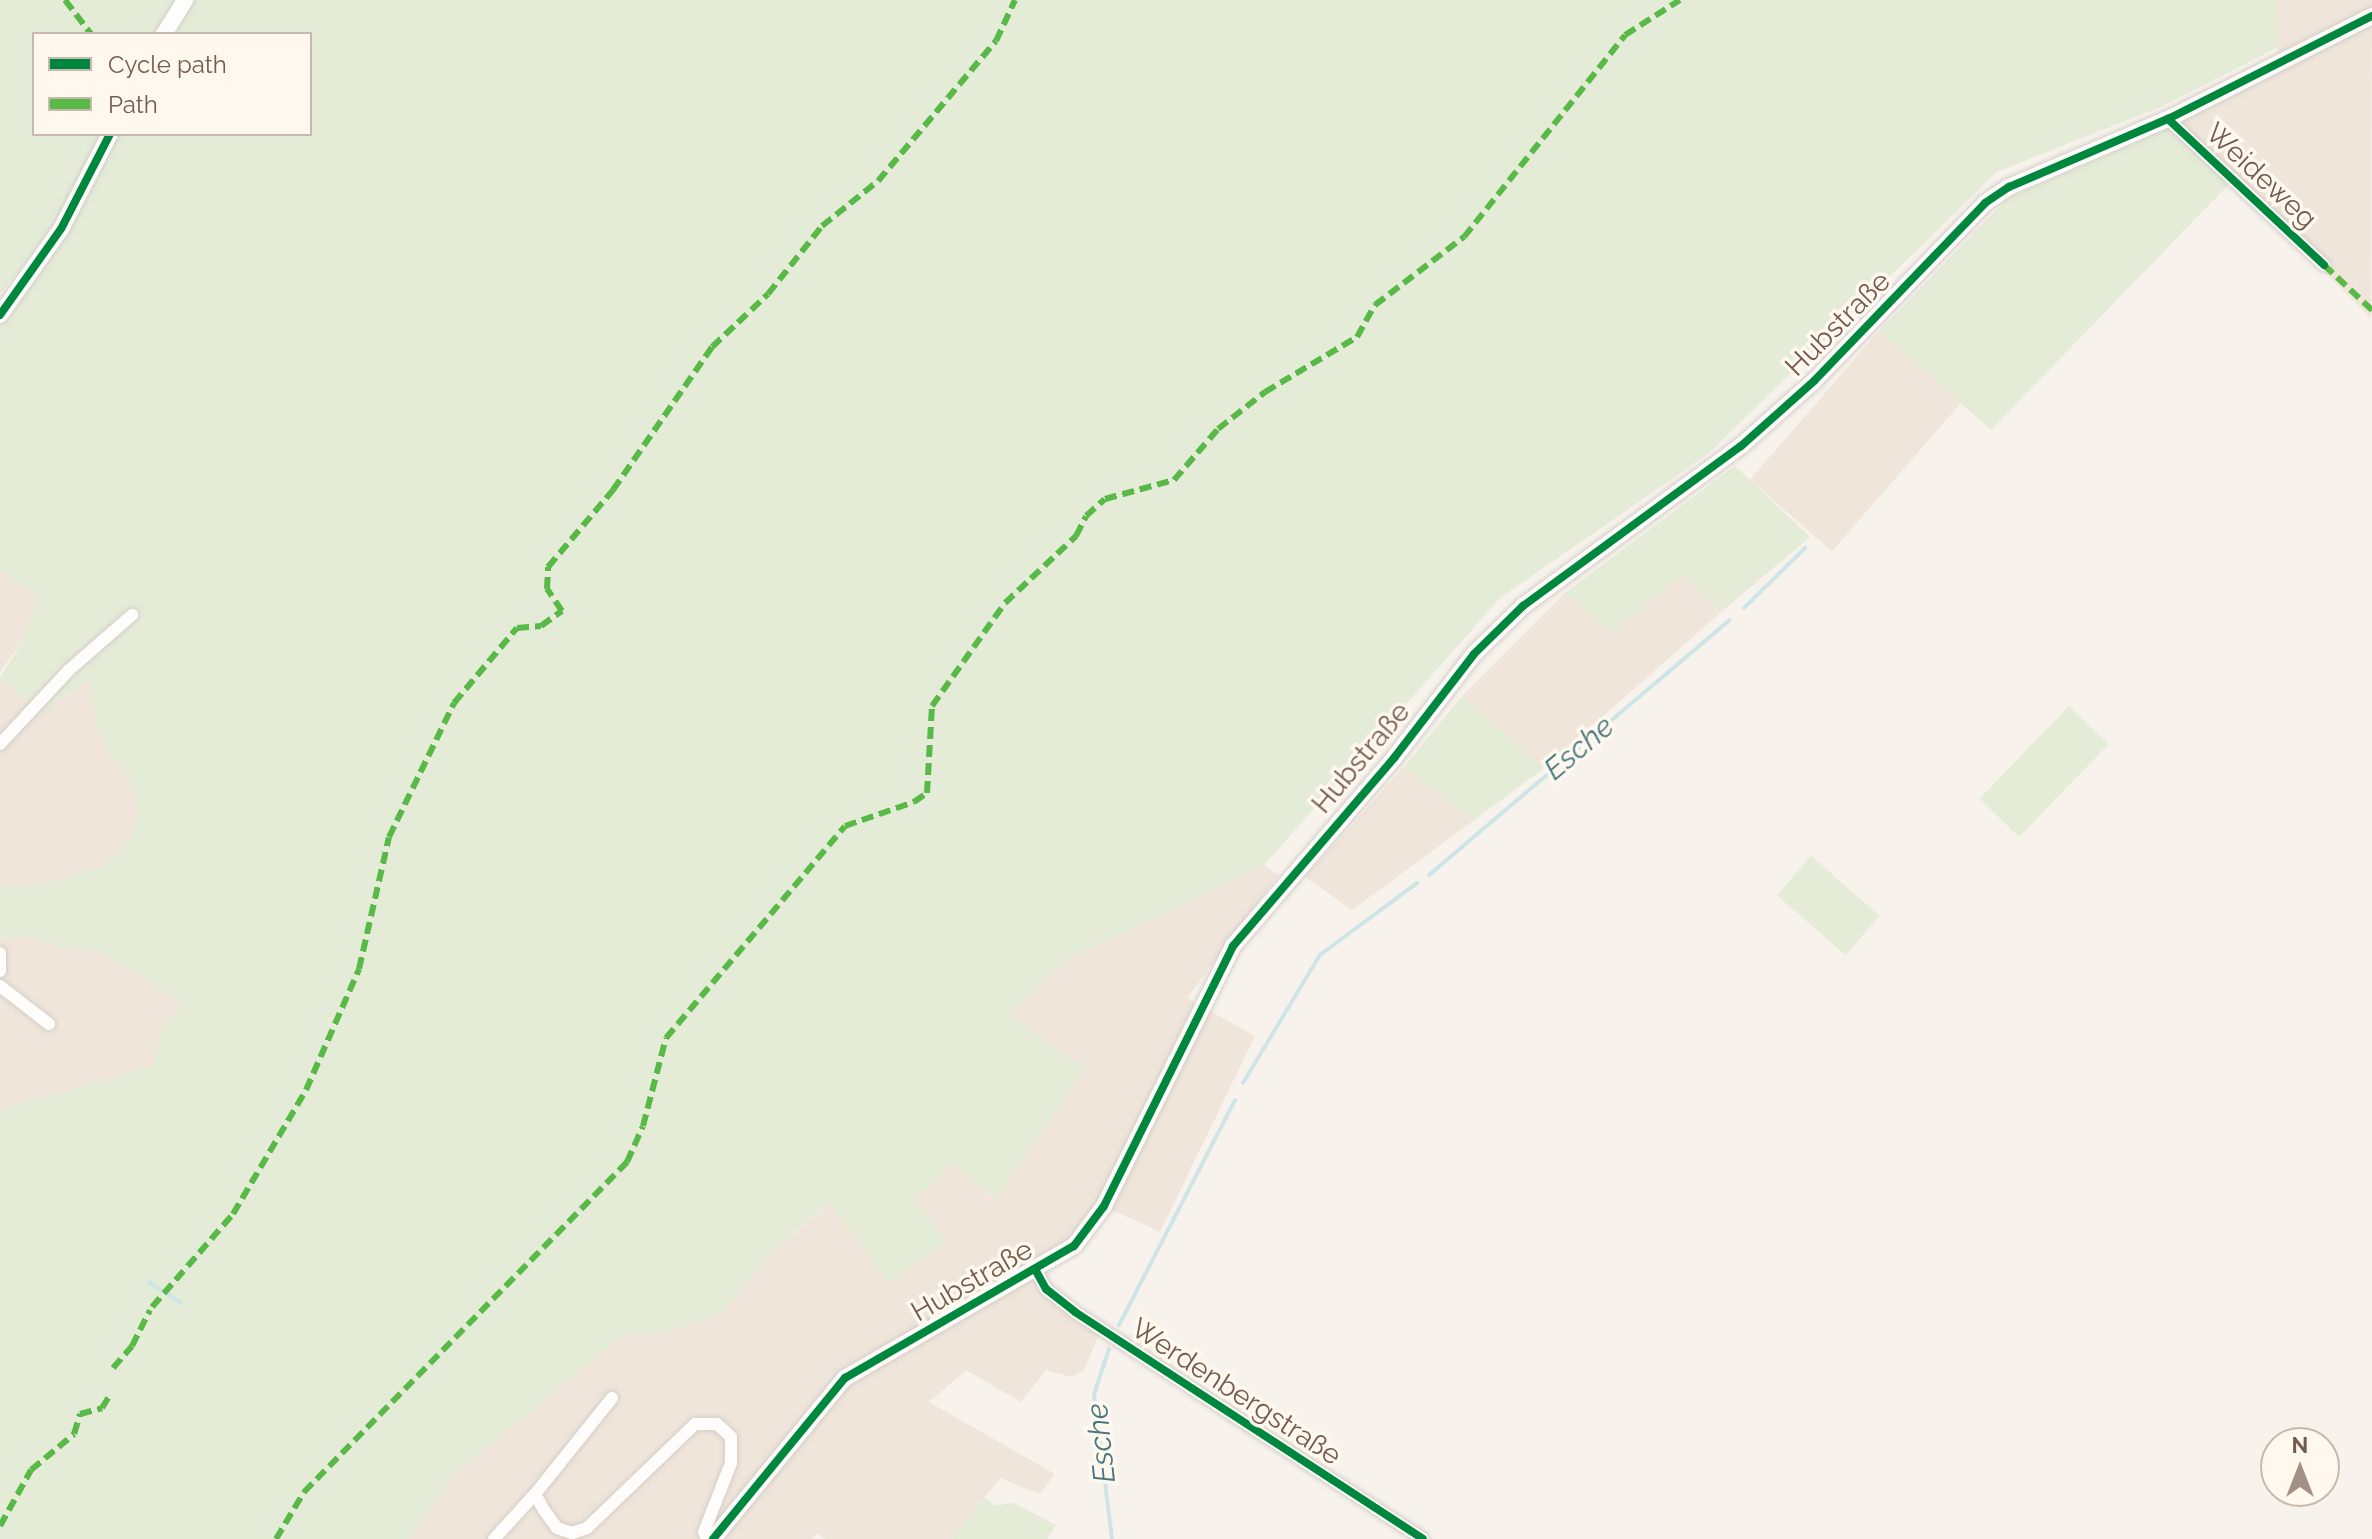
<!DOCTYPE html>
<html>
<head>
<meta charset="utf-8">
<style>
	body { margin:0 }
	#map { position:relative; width:2372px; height:1539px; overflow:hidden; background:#f7f2ec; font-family:Raleway,sans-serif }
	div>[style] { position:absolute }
	.residential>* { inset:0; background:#efe5da; transform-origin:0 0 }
	.green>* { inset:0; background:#e4ecd8; transform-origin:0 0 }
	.stream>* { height:4px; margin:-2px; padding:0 2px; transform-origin:2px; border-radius:2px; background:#cee4e6 }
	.roads { filter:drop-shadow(0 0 2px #d4cec7) drop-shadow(0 0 2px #d4cec7) }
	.street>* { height:12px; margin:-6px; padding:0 6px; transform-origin:6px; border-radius:6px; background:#fefdfc }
	.secondary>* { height:16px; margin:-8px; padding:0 8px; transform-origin:8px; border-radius:8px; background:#fefdfc }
	.quiet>* { height:6px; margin-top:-3px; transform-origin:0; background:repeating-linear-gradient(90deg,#58b947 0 12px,transparent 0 18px) }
	.cycleway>* { height:8px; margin:-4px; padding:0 4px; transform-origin:4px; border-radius:4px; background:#00873e }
	span { translate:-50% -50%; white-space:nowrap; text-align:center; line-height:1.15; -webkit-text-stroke:7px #fef8ee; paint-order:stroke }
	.street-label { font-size:28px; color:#745b4e }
	.water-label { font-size:30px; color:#45767f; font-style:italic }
	.legend { position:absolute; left:32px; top:32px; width:280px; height:104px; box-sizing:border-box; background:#fef8ee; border:2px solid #c7b9ae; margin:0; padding:10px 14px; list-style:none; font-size:24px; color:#745b4e }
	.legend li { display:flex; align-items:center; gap:16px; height:40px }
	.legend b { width:40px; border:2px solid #c7b9ae }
	.north { position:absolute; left:2260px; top:1427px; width:80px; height:80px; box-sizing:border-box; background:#fef8ee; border:2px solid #c7b9ae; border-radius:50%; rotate:0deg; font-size:22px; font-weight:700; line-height:32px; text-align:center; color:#745b4e }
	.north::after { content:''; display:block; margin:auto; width:28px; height:36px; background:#a29085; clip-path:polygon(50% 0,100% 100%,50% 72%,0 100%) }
</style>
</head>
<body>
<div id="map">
	<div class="residential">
		<div style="clip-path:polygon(2276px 0,2372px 0,2371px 318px,2168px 119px,2278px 63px)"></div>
		<div style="left:1879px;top:331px;width:109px;height:197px;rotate:41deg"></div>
		<div style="clip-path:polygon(0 569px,37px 595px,27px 635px,0 672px)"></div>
		<div style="clip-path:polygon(1683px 574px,1720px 613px,1544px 768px,1462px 696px,1565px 593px,1612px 632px)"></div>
		<div style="clip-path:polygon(0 677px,40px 715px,89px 678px,109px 754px,126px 770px,140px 812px,129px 841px,106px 866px,38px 885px,0 885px)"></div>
		<div style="clip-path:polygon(1404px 767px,1473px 821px,1352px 910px,1305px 877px)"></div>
		<div style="clip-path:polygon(1264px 865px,1278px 875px,1187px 998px,1255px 1036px,1160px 1232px,1104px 1206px,1091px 1226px,1037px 1271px,1046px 1289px,1101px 1330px,1084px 1370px,1072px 1377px,1046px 1370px,1021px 1402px,966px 1370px,929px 1402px,1055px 1474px,1040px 1494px,1000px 1478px,952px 1539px,825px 1539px,816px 1533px,812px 1539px,410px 1539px,455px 1474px,622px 1336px,671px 1331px,722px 1313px,768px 1258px,829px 1202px,890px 1283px,947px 1241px,914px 1200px,954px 1163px,994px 1200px,1085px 1068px,1009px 1014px,1072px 957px)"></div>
		<div style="clip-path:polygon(0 935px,3px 940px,31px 936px,62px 947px,100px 951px,184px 1004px,161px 1028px,154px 1066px,0 1110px)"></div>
	</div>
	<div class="green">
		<div style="clip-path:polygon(evenodd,0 0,2276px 0,2278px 47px,2163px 106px,1997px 172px,1708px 454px,1500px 598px,1264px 865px,1072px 957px,1009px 1014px,1085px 1068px,995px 1200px,954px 1163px,914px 1200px,947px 1241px,890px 1283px,828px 1202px,768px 1258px,722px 1313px,671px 1331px,622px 1336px,455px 1474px,410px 1539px,0 1539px,0 1110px,154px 1066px,161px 1028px,184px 1004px,100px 951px,62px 947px,31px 936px,3px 940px,0 935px,0 885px,38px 885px,105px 866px,129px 841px,140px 812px,126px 770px,109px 754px,98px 733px,89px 679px,40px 715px,0 677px,27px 635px,37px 595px,0 569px,0 321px,51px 232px,0 294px,0 0,34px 34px,310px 34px,310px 134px,34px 134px,34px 34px)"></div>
		<div style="clip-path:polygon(2175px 125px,2233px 180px,1991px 430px,1879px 331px,2008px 198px)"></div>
		<div style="clip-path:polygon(1735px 466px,1810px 537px,1720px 613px,1683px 575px,1612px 632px,1565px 593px)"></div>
		<div style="clip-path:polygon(1462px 696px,1544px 768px,1473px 821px,1404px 767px)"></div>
		<div style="left:2069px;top:706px;width:55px;height:129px;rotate:44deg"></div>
		<div style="left:1811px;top:856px;width:91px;height:52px;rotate:41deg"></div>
		<div style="clip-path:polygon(985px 1498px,995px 1505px,1014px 1503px,1056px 1525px,1047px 1539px,952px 1539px)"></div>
	</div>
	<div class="stream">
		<div style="left:1744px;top:608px;width:86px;rotate:-44.5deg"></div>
		<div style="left:1429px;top:875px;width:394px;rotate:-40.3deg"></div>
		<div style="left:1243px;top:1083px;width:149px;rotate:-59deg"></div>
		<div style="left:1320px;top:955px;width:121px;rotate:-36.6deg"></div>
		<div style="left:149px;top:1282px;width:38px;rotate:33deg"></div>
		<div style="left:1119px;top:1325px;width:253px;rotate:-62.7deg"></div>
		<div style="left:1109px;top:1349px;width:47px;rotate:108.4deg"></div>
		<div style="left:1094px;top:1394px;width:146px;rotate:82.9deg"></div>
	</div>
	<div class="roads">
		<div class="street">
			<div style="left:2168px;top:119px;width:214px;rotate:43.1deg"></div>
			<div style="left:0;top:744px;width:101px;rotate:-47deg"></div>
			<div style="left:69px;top:670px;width:84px;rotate:-41.1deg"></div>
			<div style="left:0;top:953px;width:18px;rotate:90deg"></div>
			<div style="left:0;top:986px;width:62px;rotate:37.8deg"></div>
			<div style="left:1036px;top:1271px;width:21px;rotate:61deg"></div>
			<div style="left:1046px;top:1289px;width:37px;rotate:38deg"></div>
			<div style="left:1075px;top:1312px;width:415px;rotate:33.1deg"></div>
			<div style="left:612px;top:1398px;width:123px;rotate:128.7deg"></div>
			<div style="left:535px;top:1494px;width:18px;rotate:61deg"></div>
			<div style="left:544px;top:1510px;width:22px;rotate:54deg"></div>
			<div style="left:557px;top:1528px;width:16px;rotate:18deg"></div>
			<div style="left:572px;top:1533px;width:16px;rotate:-18deg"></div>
			<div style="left:587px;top:1528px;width:150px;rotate:-43.9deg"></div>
			<div style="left:695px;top:1424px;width:22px"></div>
			<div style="left:717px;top:1424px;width:19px;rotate:43deg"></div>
			<div style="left:731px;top:1437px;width:26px;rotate:90deg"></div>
			<div style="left:731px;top:1463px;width:74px;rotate:111.4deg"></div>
			<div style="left:704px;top:1532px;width:8px;rotate:67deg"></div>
			<div style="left:494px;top:1539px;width:61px;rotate:-47.7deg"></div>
		</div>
		<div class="secondary">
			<div style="left:164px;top:34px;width:40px;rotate:-58deg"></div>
			<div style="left:0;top:315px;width:105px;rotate:-54.7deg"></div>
			<div style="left:61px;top:229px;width:107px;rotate:-62.7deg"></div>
			<div style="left:713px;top:1539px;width:208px;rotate:-50.7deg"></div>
			<div style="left:845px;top:1378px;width:264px;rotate:-30deg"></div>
			<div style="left:1074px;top:1246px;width:50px;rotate:-53.1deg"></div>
			<div style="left:1104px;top:1206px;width:290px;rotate:-63.6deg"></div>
			<div style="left:1233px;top:946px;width:248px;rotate:-49.4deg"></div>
			<div style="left:1394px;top:758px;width:131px;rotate:-52.4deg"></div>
			<div style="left:1474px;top:654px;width:69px;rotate:-44.4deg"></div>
			<div style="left:1523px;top:606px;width:270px;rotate:-36.3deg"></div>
			<div style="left:1741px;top:446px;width:98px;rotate:-41.7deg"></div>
			<div style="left:1814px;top:381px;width:247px;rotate:-46.1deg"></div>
			<div style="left:1985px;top:203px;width:29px;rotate:-34deg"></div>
			<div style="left:2009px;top:187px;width:173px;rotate:-23.2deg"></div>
			<div style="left:2168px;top:119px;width:229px;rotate:-26.8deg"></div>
		</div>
	</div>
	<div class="quiet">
		<div style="left:65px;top:0;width:43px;rotate:52.6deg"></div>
		<div style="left:2324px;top:265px;width:66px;rotate:43.2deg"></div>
		<div style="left:152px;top:1307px;width:123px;rotate:-48.9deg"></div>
		<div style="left:233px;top:1214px;width:144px;rotate:-59.5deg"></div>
		<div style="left:306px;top:1090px;width:132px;rotate:-66.3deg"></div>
		<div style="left:359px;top:969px;width:135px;rotate:-77.2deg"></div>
		<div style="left:389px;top:837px;width:149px;rotate:-64.1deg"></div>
		<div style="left:454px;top:703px;width:98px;rotate:-50deg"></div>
		<div style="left:517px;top:628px;width:24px;rotate:-5deg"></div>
		<div style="left:541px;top:626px;width:26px;rotate:-36deg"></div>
		<div style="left:562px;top:611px;width:27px;rotate:-124deg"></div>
		<div style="left:547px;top:589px;width:22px;rotate:-87deg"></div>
		<div style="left:548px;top:567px;width:101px;rotate:-49.8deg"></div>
		<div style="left:613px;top:490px;width:174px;rotate:-55.3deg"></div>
		<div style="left:712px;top:347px;width:77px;rotate:-43.4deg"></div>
		<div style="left:768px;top:294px;width:87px;rotate:-51.5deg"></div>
		<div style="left:822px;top:226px;width:72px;rotate:-38.8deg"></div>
		<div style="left:878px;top:181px;width:183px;rotate:-49.9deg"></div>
		<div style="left:996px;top:41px;width:45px;rotate:-65.1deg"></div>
		<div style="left:113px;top:1368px;width:29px;rotate:-49deg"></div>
		<div style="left:132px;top:1346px;width:40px;rotate:-63.4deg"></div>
		<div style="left:0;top:1526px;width:64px;rotate:-61deg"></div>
		<div style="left:31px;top:1470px;width:56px;rotate:-39.9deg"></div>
		<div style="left:74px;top:1434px;width:21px;rotate:-73deg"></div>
		<div style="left:80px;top:1414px;width:23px;rotate:-15deg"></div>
		<div style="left:102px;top:1408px;width:17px;rotate:-59deg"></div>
		<div style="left:276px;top:1539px;width:55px;rotate:-59.2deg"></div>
		<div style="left:304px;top:1492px;width:462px;rotate:-45.6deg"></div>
		<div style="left:627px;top:1162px;width:39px;rotate:-66deg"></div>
		<div style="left:643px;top:1126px;width:91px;rotate:-75.4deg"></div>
		<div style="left:666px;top:1038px;width:277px;rotate:-49.8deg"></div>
		<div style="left:845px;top:826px;width:73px;rotate:-19.2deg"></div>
		<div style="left:914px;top:802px;width:16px;rotate:-35deg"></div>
		<div style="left:927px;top:793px;width:87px;rotate:-86.7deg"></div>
		<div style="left:932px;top:706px;width:126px;rotate:-54.7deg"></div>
		<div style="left:1005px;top:603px;width:98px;rotate:-43.3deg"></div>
		<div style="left:1076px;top:536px;width:22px;rotate:-63deg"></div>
		<div style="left:1086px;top:516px;width:25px;rotate:-42deg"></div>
		<div style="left:1105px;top:499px;width:72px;rotate:-15.4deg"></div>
		<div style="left:1174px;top:480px;width:67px;rotate:-49.2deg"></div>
		<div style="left:1218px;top:429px;width:60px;rotate:-38.2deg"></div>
		<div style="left:1265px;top:392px;width:107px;rotate:-30.9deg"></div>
		<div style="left:1357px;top:337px;width:37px;rotate:-61deg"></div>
		<div style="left:1375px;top:305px;width:112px;rotate:-37.4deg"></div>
		<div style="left:1464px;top:237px;width:258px;rotate:-51.4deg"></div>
		<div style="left:1625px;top:35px;width:65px;rotate:-32.5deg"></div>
	</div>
	<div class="cycleway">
		<div style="left:2168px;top:119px;width:214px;rotate:43.1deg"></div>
		<div style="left:0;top:315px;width:105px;rotate:-54.7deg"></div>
		<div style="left:61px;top:229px;width:107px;rotate:-62.7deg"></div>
		<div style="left:1036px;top:1271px;width:21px;rotate:61deg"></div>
		<div style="left:1046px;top:1289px;width:37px;rotate:38deg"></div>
		<div style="left:1075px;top:1312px;width:415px;rotate:33.1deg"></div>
		<div style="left:713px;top:1539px;width:208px;rotate:-50.7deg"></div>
		<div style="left:845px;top:1378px;width:264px;rotate:-30deg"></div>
		<div style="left:1074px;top:1246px;width:50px;rotate:-53.1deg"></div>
		<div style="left:1104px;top:1206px;width:290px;rotate:-63.6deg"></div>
		<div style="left:1233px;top:946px;width:248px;rotate:-49.4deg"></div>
		<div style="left:1394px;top:758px;width:131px;rotate:-52.4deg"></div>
		<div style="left:1474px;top:654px;width:69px;rotate:-44.4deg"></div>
		<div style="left:1523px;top:606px;width:270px;rotate:-36.3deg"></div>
		<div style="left:1741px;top:446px;width:98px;rotate:-41.7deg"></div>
		<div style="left:1814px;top:381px;width:247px;rotate:-46.1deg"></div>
		<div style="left:1985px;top:203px;width:29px;rotate:-34deg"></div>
		<div style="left:2009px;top:187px;width:173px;rotate:-23.2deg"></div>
		<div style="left:2168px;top:119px;width:229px;rotate:-26.8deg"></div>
	</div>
	<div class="street-label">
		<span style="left:2261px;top:176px;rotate:43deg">Weideweg</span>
		<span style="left:1838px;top:324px;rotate:-45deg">Hubstraße</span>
		<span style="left:1361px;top:758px;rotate:-50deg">Hubstraße</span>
		<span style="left:972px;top:1281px;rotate:-30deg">Hubstraße</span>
		<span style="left:1236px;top:1392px;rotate:33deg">Werdenbergstraße</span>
	</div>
	<div class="water-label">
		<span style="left:1579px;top:748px;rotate:-40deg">Esche</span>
		<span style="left:1101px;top:1443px;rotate:-96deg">Esche</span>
	</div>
	<ul class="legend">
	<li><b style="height:10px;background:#00873e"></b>Cycle path</li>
	<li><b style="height:10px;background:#58b947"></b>Path</li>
	</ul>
	<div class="north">N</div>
</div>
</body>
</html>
